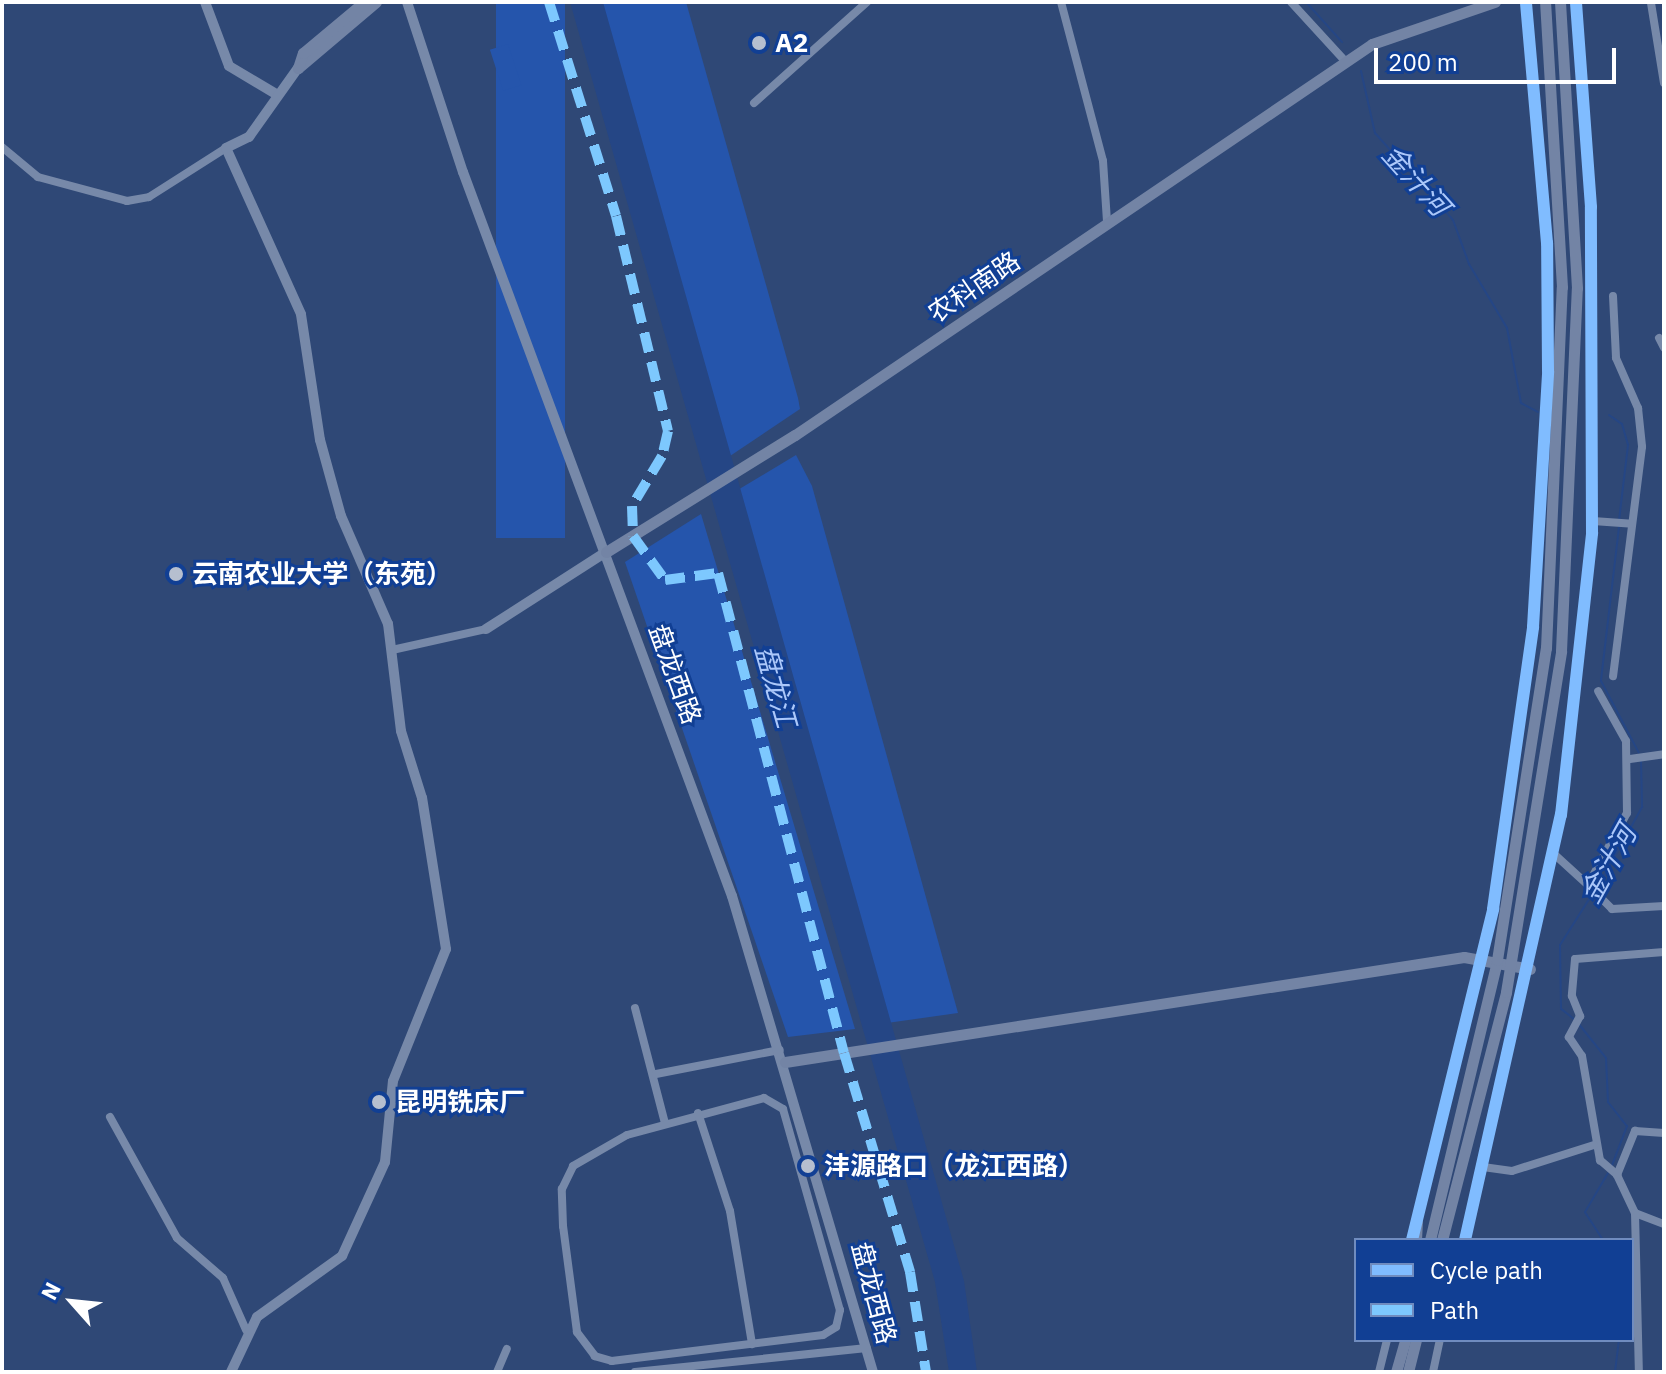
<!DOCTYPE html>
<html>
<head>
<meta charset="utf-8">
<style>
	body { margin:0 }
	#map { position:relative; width:1666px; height:1374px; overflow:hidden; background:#2f4876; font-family:"IBM Plex Sans","Noto Sans SC",sans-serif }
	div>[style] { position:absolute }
	.green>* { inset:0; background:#2555ac; transform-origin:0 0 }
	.water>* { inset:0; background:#254685 }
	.stream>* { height:2px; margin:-1px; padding:0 1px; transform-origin:1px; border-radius:1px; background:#254685 }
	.minor>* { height:8px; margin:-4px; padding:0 4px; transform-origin:4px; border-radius:4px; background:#7789a9 }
	.tertiary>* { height:10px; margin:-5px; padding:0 5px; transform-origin:5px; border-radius:5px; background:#7789a9 }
	.secondary>* { height:11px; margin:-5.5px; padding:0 5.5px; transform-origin:5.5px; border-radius:5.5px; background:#7384a5 }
	.quiet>* { height:10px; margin-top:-5px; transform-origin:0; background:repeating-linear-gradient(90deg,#7dc8fe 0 20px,transparent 0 30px) }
	.cycleway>* { height:12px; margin:-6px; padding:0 6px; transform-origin:6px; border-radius:6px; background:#80bcff }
	.dots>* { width:22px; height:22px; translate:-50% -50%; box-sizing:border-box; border:4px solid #113f94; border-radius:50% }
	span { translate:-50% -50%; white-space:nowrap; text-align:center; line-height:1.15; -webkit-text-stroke:6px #113f94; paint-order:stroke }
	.poi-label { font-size:26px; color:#fff; font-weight:700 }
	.left { translate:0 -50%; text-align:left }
	.street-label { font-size:26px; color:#fff }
	.water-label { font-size:28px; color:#acc8fa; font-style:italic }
	.frame { position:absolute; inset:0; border:4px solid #fff; pointer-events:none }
	.legend { position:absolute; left:1354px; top:1238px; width:280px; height:104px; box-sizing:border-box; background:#113f94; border:2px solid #708cbf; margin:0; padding:10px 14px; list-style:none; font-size:24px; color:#fff }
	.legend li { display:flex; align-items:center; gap:16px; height:40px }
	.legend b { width:40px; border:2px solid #708cbf }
	.north { position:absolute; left:32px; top:1262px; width:80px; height:80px; -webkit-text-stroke:6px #113f94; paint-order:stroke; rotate:297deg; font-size:22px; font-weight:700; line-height:32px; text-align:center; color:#fff }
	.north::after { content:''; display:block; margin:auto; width:28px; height:36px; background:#fff; clip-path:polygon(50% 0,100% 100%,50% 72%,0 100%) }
	.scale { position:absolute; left:1374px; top:48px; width:242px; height:36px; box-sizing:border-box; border:4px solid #fff; border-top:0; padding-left:10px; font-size:24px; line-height:28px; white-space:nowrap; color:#fff; -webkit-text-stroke:6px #113f94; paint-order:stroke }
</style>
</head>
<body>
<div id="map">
	<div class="green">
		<div style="left:496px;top:2px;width:69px;height:536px"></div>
		<div style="clip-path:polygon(599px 2px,686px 2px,798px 398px,800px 409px,727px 458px)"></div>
		<div style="left:508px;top:44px;width:43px;height:19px;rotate:72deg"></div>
		<div style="clip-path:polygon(796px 455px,812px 486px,958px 1013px,887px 1023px,736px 491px)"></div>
		<div style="clip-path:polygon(701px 514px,855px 1029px,788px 1037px,625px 562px)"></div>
	</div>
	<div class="water">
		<div style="clip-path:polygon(570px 2px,603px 2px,964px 1281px,977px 1372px,949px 1372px,935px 1282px)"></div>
	</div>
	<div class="stream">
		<div style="left:1306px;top:2px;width:54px;rotate:48deg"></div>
		<div style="left:1361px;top:71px;width:64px;rotate:77.3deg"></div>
		<div style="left:1375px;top:133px;width:117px;rotate:48.1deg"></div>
		<div style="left:1453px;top:220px;width:47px;rotate:70deg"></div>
		<div style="left:1469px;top:264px;width:74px;rotate:59.3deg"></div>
		<div style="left:1507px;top:328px;width:76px;rotate:79.4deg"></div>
		<div style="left:1521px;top:403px;width:19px;rotate:28deg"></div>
		<div style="left:1609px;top:415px;width:16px;rotate:35deg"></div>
		<div style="left:1622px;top:424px;width:22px;rotate:74deg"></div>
		<div style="left:1628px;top:445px;width:76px;rotate:96.8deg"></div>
		<div style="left:1619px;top:527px;width:155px;rotate:96.7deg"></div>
		<div style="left:1601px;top:681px;width:81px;rotate:62.2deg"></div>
		<div style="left:1597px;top:888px;width:93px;rotate:-60.9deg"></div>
		<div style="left:1642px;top:807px;width:48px;rotate:-91.2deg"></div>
		<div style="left:1574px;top:1019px;width:16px;rotate:-142deg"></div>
		<div style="left:1561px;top:1009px;width:64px;rotate:-90.9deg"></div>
		<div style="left:1560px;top:945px;width:62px;rotate:-57.6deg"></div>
		<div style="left:1578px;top:1023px;width:45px;rotate:51.3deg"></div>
		<div style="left:1606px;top:1058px;width:44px;rotate:87.4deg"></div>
		<div style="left:1608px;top:1102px;width:31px;rotate:52deg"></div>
		<div style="left:1627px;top:1126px;width:45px;rotate:110.9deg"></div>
		<div style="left:1603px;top:1240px;width:33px;rotate:-123deg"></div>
		<div style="left:1585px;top:1212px;width:45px;rotate:-59.5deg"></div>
		<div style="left:1615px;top:1372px;width:32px;rotate:-83deg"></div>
	</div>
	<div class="minor">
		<div style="left:1061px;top:2px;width:164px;rotate:75.2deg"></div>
		<div style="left:1103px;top:161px;width:61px;rotate:86.2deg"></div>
		<div style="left:1291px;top:2px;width:80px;rotate:47.5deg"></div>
		<div style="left:1651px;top:3px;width:81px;rotate:80.8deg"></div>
		<div style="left:754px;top:103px;width:152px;rotate:-41.8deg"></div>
		<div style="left:2px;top:147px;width:47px;rotate:39.8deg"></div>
		<div style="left:38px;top:177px;width:92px;rotate:15.1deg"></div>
		<div style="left:127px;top:201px;width:22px;rotate:-10deg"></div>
		<div style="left:149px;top:197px;width:91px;rotate:-32.5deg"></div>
		<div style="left:1613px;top:296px;width:62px;rotate:87.2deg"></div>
		<div style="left:1616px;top:358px;width:55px;rotate:66.3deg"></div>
		<div style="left:1638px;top:408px;width:39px;rotate:84deg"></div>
		<div style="left:1642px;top:447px;width:231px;rotate:97.2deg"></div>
		<div style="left:1659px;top:338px;width:11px;rotate:63deg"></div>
		<div style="left:1593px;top:521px;width:39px;rotate:4deg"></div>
		<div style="left:392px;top:650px;width:96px;rotate:-12.6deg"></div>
		<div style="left:1630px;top:759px;width:34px;rotate:-8deg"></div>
		<div style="left:1554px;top:854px;width:46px;rotate:42.4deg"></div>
		<div style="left:1588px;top:885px;width:82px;rotate:-61.6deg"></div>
		<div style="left:1627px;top:813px;width:72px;rotate:-90.8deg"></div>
		<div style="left:1626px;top:741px;width:57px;rotate:-119.2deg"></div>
		<div style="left:1588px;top:885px;width:34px;rotate:45deg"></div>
		<div style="left:1612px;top:909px;width:52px;rotate:-3.3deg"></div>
		<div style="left:1664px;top:952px;width:89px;rotate:175.5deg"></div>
		<div style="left:1575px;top:959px;width:37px;rotate:95deg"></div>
		<div style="left:1572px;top:996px;width:22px;rotate:68deg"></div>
		<div style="left:1580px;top:1016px;width:24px;rotate:118deg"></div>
		<div style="left:1569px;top:1037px;width:23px;rotate:56deg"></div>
		<div style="left:1582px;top:1056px;width:106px;rotate:80.2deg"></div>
		<div style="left:1600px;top:1160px;width:23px;rotate:41deg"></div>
		<div style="left:1617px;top:1175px;width:42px;rotate:64.7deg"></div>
		<div style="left:1635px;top:1213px;width:31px;rotate:21deg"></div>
		<div style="left:635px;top:1008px;width:119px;rotate:75.4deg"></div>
		<div style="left:656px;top:1074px;width:126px;rotate:-11deg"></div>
		<div style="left:764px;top:1098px;width:22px;rotate:30deg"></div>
		<div style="left:783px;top:1109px;width:209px;rotate:74.2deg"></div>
		<div style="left:840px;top:1310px;width:17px;rotate:103deg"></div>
		<div style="left:836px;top:1327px;width:15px;rotate:148deg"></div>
		<div style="left:823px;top:1335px;width:213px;rotate:173deg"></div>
		<div style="left:612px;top:1361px;width:18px;rotate:-164deg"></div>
		<div style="left:595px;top:1356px;width:30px;rotate:-127deg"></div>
		<div style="left:577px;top:1332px;width:107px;rotate:-97.5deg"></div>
		<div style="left:563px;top:1226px;width:37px;rotate:-92deg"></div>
		<div style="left:562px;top:1189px;width:25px;rotate:-64deg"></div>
		<div style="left:573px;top:1166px;width:62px;rotate:-29.9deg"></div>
		<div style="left:627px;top:1135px;width:142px;rotate:-15.1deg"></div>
		<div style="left:698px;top:1113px;width:103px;rotate:71.9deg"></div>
		<div style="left:730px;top:1211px;width:135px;rotate:80.6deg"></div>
		<div style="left:110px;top:1117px;width:138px;rotate:61deg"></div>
		<div style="left:177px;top:1238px;width:61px;rotate:41deg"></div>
		<div style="left:223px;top:1278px;width:57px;rotate:66.1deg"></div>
		<div style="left:1483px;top:1167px;width:29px;rotate:8deg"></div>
		<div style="left:1512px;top:1171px;width:86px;rotate:-17.6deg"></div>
		<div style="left:1617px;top:1175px;width:48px;rotate:-67.8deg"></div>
		<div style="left:1635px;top:1131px;width:29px;rotate:4deg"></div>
		<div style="left:1635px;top:1213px;width:159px;rotate:88.6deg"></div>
		<div style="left:1416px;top:1224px;width:324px;rotate:-76.3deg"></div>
		<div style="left:1493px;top:909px;width:285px;rotate:-81.9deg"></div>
		<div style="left:1533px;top:627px;width:256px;rotate:-86.6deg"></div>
		<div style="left:1548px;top:371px;width:128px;rotate:-90.4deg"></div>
		<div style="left:1547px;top:243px;width:242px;rotate:-95deg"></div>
		<div style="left:1465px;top:1240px;width:436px;rotate:-77.3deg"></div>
		<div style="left:1561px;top:815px;width:284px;rotate:-83.7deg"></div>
		<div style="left:1592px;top:533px;width:326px;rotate:-90.2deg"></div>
		<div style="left:1591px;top:207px;width:206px;rotate:-94.2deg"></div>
		<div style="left:497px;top:1372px;width:25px;rotate:-67deg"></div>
		<div style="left:635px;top:1372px;width:233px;rotate:-5.9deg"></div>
		<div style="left:1379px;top:1372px;width:33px;rotate:-76deg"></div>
		<div style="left:1433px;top:1372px;width:33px;rotate:-78deg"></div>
	</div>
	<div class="tertiary">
		<div style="left:205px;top:2px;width:68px;rotate:69.4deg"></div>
		<div style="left:229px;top:66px;width:55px;rotate:30.8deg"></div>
		<div style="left:407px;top:2px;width:179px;rotate:71.8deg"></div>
		<div style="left:463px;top:172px;width:772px;rotate:69.62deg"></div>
		<div style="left:732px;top:896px;width:496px;rotate:73.5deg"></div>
		<div style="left:486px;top:629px;width:143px;rotate:-32.7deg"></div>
		<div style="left:231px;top:1372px;width:61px;rotate:-64.7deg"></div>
		<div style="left:257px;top:1317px;width:105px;rotate:-35.7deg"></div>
		<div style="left:342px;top:1256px;width:103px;rotate:-65.4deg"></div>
		<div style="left:385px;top:1162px;width:81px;rotate:-84.4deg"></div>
		<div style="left:393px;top:1081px;width:142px;rotate:-68.1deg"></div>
		<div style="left:446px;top:949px;width:153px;rotate:-99deg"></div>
		<div style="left:422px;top:798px;width:70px;rotate:-107.4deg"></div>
		<div style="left:401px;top:731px;width:108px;rotate:-96.9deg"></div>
		<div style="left:388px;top:624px;width:118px;rotate:-113.5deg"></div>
		<div style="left:341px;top:516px;width:79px;rotate:-105.4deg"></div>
		<div style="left:320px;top:440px;width:127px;rotate:-98.6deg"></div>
		<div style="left:301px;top:314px;width:182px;rotate:-114.3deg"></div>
		<div style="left:226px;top:148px;width:25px;rotate:-26deg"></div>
		<div style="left:249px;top:137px;width:85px;rotate:-54.6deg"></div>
	</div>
	<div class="secondary">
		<div style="left:298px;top:68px;width:102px;rotate:-40.2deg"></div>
		<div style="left:298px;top:68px;width:16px;rotate:-72deg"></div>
		<div style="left:303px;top:53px;width:80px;rotate:-39.9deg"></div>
		<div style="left:606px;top:552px;width:222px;rotate:-31.8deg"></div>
		<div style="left:795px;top:435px;width:697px;rotate:-34.12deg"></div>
		<div style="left:1372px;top:44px;width:130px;rotate:-18.9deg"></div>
		<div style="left:785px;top:1062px;width:687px;rotate:-8.79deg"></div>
		<div style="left:1464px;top:957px;width:67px;rotate:10.3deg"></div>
		<div style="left:1416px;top:1240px;width:18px;rotate:-87deg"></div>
		<div style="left:1430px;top:1240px;width:288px;rotate:-76.5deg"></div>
		<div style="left:1497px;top:960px;width:316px;rotate:-81.1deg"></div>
		<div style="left:1546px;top:648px;width:361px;rotate:-87.5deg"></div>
		<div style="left:1562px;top:287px;width:286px;rotate:-93.4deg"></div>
		<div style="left:1442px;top:1240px;width:256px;rotate:-75.5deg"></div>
		<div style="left:1506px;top:992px;width:345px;rotate:-80.8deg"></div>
		<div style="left:1561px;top:651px;width:363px;rotate:-87.5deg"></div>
		<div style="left:1577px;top:288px;width:287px;rotate:-93.4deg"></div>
		<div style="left:1396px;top:1372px;width:33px;rotate:-74deg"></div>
		<div style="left:1408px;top:1372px;width:33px;rotate:-76deg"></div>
	</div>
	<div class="quiet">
		<div style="left:549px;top:2px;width:224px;rotate:72.6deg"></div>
		<div style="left:616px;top:216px;width:221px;rotate:76.4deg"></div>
		<div style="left:668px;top:431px;width:26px;rotate:103deg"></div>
		<div style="left:662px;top:456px;width:58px;rotate:121deg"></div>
		<div style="left:632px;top:506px;width:30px;rotate:88deg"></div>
		<div style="left:633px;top:536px;width:54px;rotate:54deg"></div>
		<div style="left:665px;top:580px;width:53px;rotate:-7.5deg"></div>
		<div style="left:718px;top:573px;width:496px;rotate:75.3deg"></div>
		<div style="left:844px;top:1053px;width:229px;rotate:73.2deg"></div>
		<div style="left:910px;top:1272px;width:101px;rotate:80.9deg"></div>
	</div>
	<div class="cycleway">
		<div style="left:1412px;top:1240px;width:341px;rotate:-76.2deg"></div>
		<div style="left:1493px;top:909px;width:285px;rotate:-81.9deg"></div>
		<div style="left:1533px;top:627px;width:256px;rotate:-86.6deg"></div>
		<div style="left:1548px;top:371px;width:128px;rotate:-90.4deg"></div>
		<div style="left:1547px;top:243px;width:242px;rotate:-95deg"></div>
		<div style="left:1465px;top:1240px;width:436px;rotate:-77.3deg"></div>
		<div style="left:1561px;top:815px;width:284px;rotate:-83.7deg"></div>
		<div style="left:1592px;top:533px;width:326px;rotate:-90.2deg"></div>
		<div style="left:1591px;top:207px;width:206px;rotate:-94.2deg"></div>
	</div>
	<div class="dots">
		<div style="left:759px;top:43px;background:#b6bfcf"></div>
		<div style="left:176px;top:574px;background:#b6bfcf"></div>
		<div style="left:379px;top:1102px;background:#b6bfcf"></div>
		<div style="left:808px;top:1166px;background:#b6bfcf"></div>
	</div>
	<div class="poi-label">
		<span class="left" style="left:775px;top:43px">A2</span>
		<span class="left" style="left:192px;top:574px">云南农业大学（东苑）</span>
		<span class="left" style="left:395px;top:1102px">昆明铣床厂</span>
		<span class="left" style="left:824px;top:1166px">沣源路口（龙江西路）</span>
	</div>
	<div class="street-label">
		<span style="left:974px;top:287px;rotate:-34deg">农科南路</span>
		<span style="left:675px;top:674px;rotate:70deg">盘龙西路</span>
		<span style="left:874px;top:1293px;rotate:75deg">盘龙西路</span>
	</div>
	<div class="water-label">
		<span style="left:1416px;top:180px;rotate:48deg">金汁河</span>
		<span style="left:776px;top:686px;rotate:74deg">盘龙江</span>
		<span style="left:1608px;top:864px;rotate:-61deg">金汁河</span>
	</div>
	<div class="frame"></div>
	<ul class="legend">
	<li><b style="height:10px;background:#80bcff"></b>Cycle path</li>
	<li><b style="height:10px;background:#7dc8fe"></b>Path</li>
	</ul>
	<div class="north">N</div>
	<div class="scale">200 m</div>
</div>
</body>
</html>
